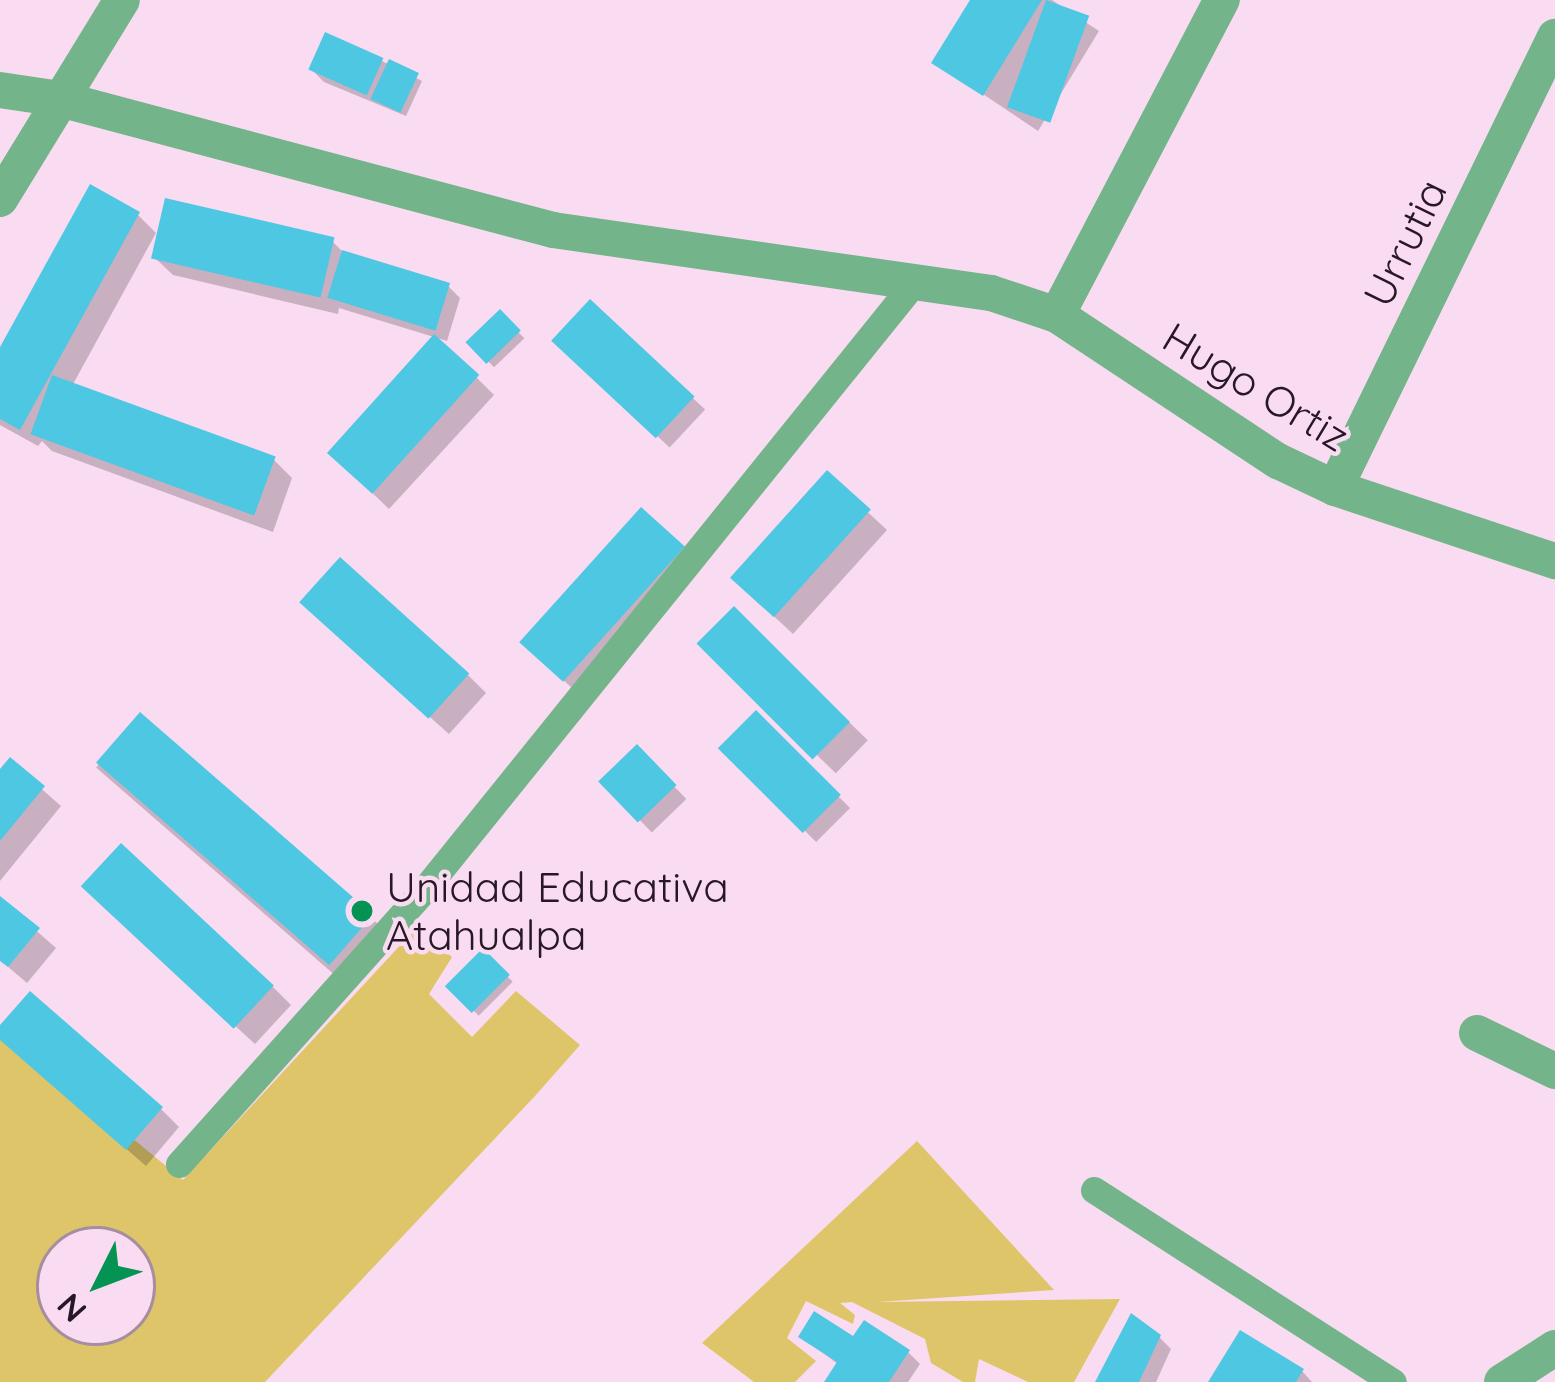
<!DOCTYPE html>
<html>
<head>
<meta charset="utf-8">
<style>
	body { margin:0 }
	#map { position:relative; width:1555px; height:1382px; overflow:hidden; background:#fadcf2; font-family:Quicksand,sans-serif }
	div>[style] { position:absolute }
	.green>* { inset:0; background:#dec569 }
	.shadow>* { inset:0; background:#0003; transform-origin:0 0 }
	.building>* { inset:0; background:#4ec7e2; transform-origin:0 0 }
	.service>* { height:27px; margin:-13.5px; padding:0 13.5px; transform-origin:13.5px; border-radius:13.5px; background:#74b48a }
	.minor>* { height:36px; margin:-18px; padding:0 18px; transform-origin:18px; border-radius:18px; background:#74b48a }
	.tertiary>* { height:36px; margin:-18px; padding:0 18px; transform-origin:18px; border-radius:18px; background:#74b48a }
	.dots>* { width:33px; height:33px; translate:-50% -50%; box-sizing:border-box; border:6px solid #fadcf2; border-radius:50% }
	span { translate:-50% -50%; white-space:nowrap; text-align:center; line-height:1.15; -webkit-text-stroke:9px #fadcf2; paint-order:stroke }
	.street-label { font-size:42px; color:#281724 }
	.poi-label { font-size:42px; color:#281724 }
	.left { translate:0 -50%; text-align:left }
	.north { position:absolute; left:36px; top:1226px; width:120px; height:120px; box-sizing:border-box; background:#fadcf2; border:3px solid #a68da0; border-radius:50%; rotate:228deg; font-size:33px; font-weight:700; line-height:48px; text-align:center; color:#281724 }
	.north::after { content:''; display:block; margin:auto; width:42px; height:54px; background:#059353; clip-path:polygon(50% 0,100% 100%,50% 72%,0 100%) }
</style>
</head>
<body>
<div id="map">
	<div class="green">
		<div style="clip-path:polygon(evenodd,417px 927px,452px 957px,429px 994px,472px 1037px,516px 991px,580px 1045px,535px 1096px,265px 1382px,0 1382px,0 1029px,183px 1180px,417px 927px,60px 1250px,132px 1250px,132px 1322px,60px 1322px,60px 1250px)"></div>
		<div style="clip-path:polygon(917px 1141px,1054px 1290px,877px 1302px,1120px 1299px,1074px 1382px,1028px 1382px,979px 1359px,975px 1382px,963px 1382px,931px 1363px,925px 1339px,852px 1302px,840px 1303px,855px 1315px,853px 1324px,806px 1301px,787px 1338px,816px 1361px,795px 1382px,754px 1382px,702px 1343px)"></div>
	</div>
	<div class="shadow">
		<div style="clip-path:polygon(973px 0,1052px 0,1099px 31px,1038px 131px,935px 62px)"></div>
		<div style="clip-path:polygon(382px 61px,422px 81px,406px 116px,324px 82px,312px 70px)"></div>
		<div style="clip-path:polygon(138px 215px,156px 233px,72px 386px,274px 460px,292px 478px,273px 532px,52px 451px,42px 441px,38px 446px,0 425px,0 353px)"></div>
		<div style="clip-path:polygon(332px 241px,345px 254px,448px 286px,460px 298px,447px 341px,339px 308px,338px 314px,173px 275px,154px 257px)"></div>
		<div style="left:591px;top:303px;width:156px;height:52px;rotate:43deg"></div>
		<div style="left:500px;top:313px;width:35px;height:42px;rotate:46deg"></div>
		<div style="clip-path:polygon(476px 377px,494px 395px,389px 509px,330px 452px)"></div>
		<div style="clip-path:polygon(827px 474px,887px 530px,793px 634px,751px 595px)"></div>
		<div style="clip-path:polygon(683px 549px,582px 697px,540px 659px)"></div>
		<div style="left:734px;top:611px;width:186px;height:46px;rotate:44deg"></div>
		<div style="clip-path:polygon(321px 620px,468px 675px,486px 693px,449px 734px)"></div>
		<div style="left:756px;top:714px;width:133px;height:48px;rotate:45deg"></div>
		<div style="left:140px;top:717px;width:331px;height:67px;rotate:41deg"></div>
		<div style="left:637px;top:748px;width:71px;height:48px;rotate:46deg"></div>
		<div style="clip-path:polygon(10px 761px,61px 806px,0 881px,0 774px)"></div>
		<div style="clip-path:polygon(0 899px,56px 948px,27px 983px,0 960px)"></div>
		<div style="clip-path:polygon(103px 905px,273px 987px,291px 1005px,255px 1044px)"></div>
		<div style="left:483px;top:952px;width:42px;height:48px;rotate:45deg"></div>
		<div style="clip-path:polygon(0 1030px,161px 1109px,179px 1127px,146px 1166px,15px 1052px)"></div>
		<div style="clip-path:polygon(802px 1337px,854px 1340px,908px 1352px,920px 1364px,908px 1382px,828px 1382px,839px 1365px)"></div>
		<div style="clip-path:polygon(1159px 1337px,1171px 1349px,1156px 1382px,1098px 1382px)"></div>
		<div style="clip-path:polygon(1302px 1371px,1312px 1382px,1211px 1382px)"></div>
	</div>
	<div class="building">
		<div style="clip-path:polygon(970px 0,1042px 0,983px 96px,931px 63px)"></div>
		<div style="left:1046px;top:0;width:46px;height:114px;rotate:20deg"></div>
		<div style="left:325px;top:32px;width:64px;height:41px;rotate:24deg"></div>
		<div style="left:389px;top:59px;width:33px;height:44px;rotate:25deg"></div>
		<div style="clip-path:polygon(90px 184px,140px 212px,20px 430px,0 419px,0 347px)"></div>
		<div style="left:165px;top:198px;width:174px;height:62px;rotate:13deg"></div>
		<div style="left:342px;top:250px;width:113px;height:50px;rotate:17deg"></div>
		<div style="left:590px;top:299px;width:143px;height:57px;rotate:43deg"></div>
		<div style="left:500px;top:309px;width:30px;height:48px;rotate:46deg"></div>
		<div style="left:434px;top:334px;width:61px;height:160px;rotate:42deg"></div>
		<div style="left:52px;top:375px;width:238px;height:63px;rotate:20deg"></div>
		<div style="left:827px;top:470px;width:59px;height:145px;rotate:42deg"></div>
		<div style="left:641px;top:507px;width:59px;height:182px;rotate:42deg"></div>
		<div style="left:340px;top:557px;width:174px;height:61px;rotate:42deg"></div>
		<div style="left:734px;top:606px;width:164px;height:53px;rotate:45deg"></div>
		<div style="left:756px;top:710px;width:120px;height:54px;rotate:45deg"></div>
		<div style="left:140px;top:712px;width:309px;height:67px;rotate:41deg"></div>
		<div style="left:637px;top:744px;width:57px;height:54px;rotate:46deg"></div>
		<div style="clip-path:polygon(10px 757px,45px 786px,0 841px,0 769px)"></div>
		<div style="left:121px;top:843px;width:209px;height:59px;rotate:43deg"></div>
		<div style="clip-path:polygon(0 896px,40px 928px,8px 967px,0 961px)"></div>
		<div style="left:483px;top:948px;width:38px;height:54px;rotate:45deg"></div>
		<div style="clip-path:polygon(30px 991px,163px 1107px,126px 1150px,0 1040px,0 1025px)"></div>
		<div style="clip-path:polygon(814px 1311px,853px 1336px,864px 1320px,910px 1350px,889px 1382px,824px 1382px,837px 1362px,798px 1337px)"></div>
		<div style="clip-path:polygon(1131px 1313px,1161px 1335px,1139px 1382px,1095px 1382px)"></div>
		<div style="clip-path:polygon(1240px 1330px,1304px 1369px,1296px 1382px,1208px 1382px)"></div>
	</div>
	<div class="service">
		<div style="left:179px;top:1164px;width:368px;rotate:-48.2deg"></div>
		<div style="left:424px;top:890px;width:779px;rotate:-51.1deg"></div>
		<div style="left:1094px;top:1190px;width:355px;rotate:32.7deg"></div>
	</div>
	<div class="minor">
		<div style="left:0;top:90px;width:61px;rotate:8.5deg"></div>
		<div style="left:60px;top:99px;width:510px;rotate:14.88deg"></div>
		<div style="left:553px;top:230px;width:443px;rotate:8.2deg"></div>
		<div style="left:991px;top:293px;width:70px;rotate:18.4deg"></div>
		<div style="left:1057px;top:315px;width:265px;rotate:33.5deg"></div>
		<div style="left:1278px;top:461px;width:63px;rotate:25.3deg"></div>
		<div style="left:1335px;top:488px;width:232px;rotate:18.4deg"></div>
		<div style="left:0;top:199px;width:233px;rotate:-58.5deg"></div>
		<div style="left:1057px;top:315px;width:356px;rotate:-62.4deg"></div>
		<div style="left:1335px;top:488px;width:502px;rotate:-64deg"></div>
		<div style="left:1477px;top:1033px;width:87px;rotate:26deg"></div>
	</div>
	<div class="tertiary">
		<div style="left:1502px;top:1382px;width:63px;rotate:-32.7deg"></div>
	</div>
	<div class="dots">
		<div style="left:362px;top:911px;background:#059353"></div>
	</div>
	<div class="street-label">
		<span style="left:1405px;top:243px;rotate:-64deg">Urrutia</span>
		<span style="left:1256px;top:387px;rotate:31deg">Hugo Ortiz</span>
	</div>
	<div class="poi-label">
		<span class="left" style="left:386px;top:911px">Unidad Educativa<br>Atahualpa</span>
	</div>
	<div class="north">N</div>
</div>
</body>
</html>
